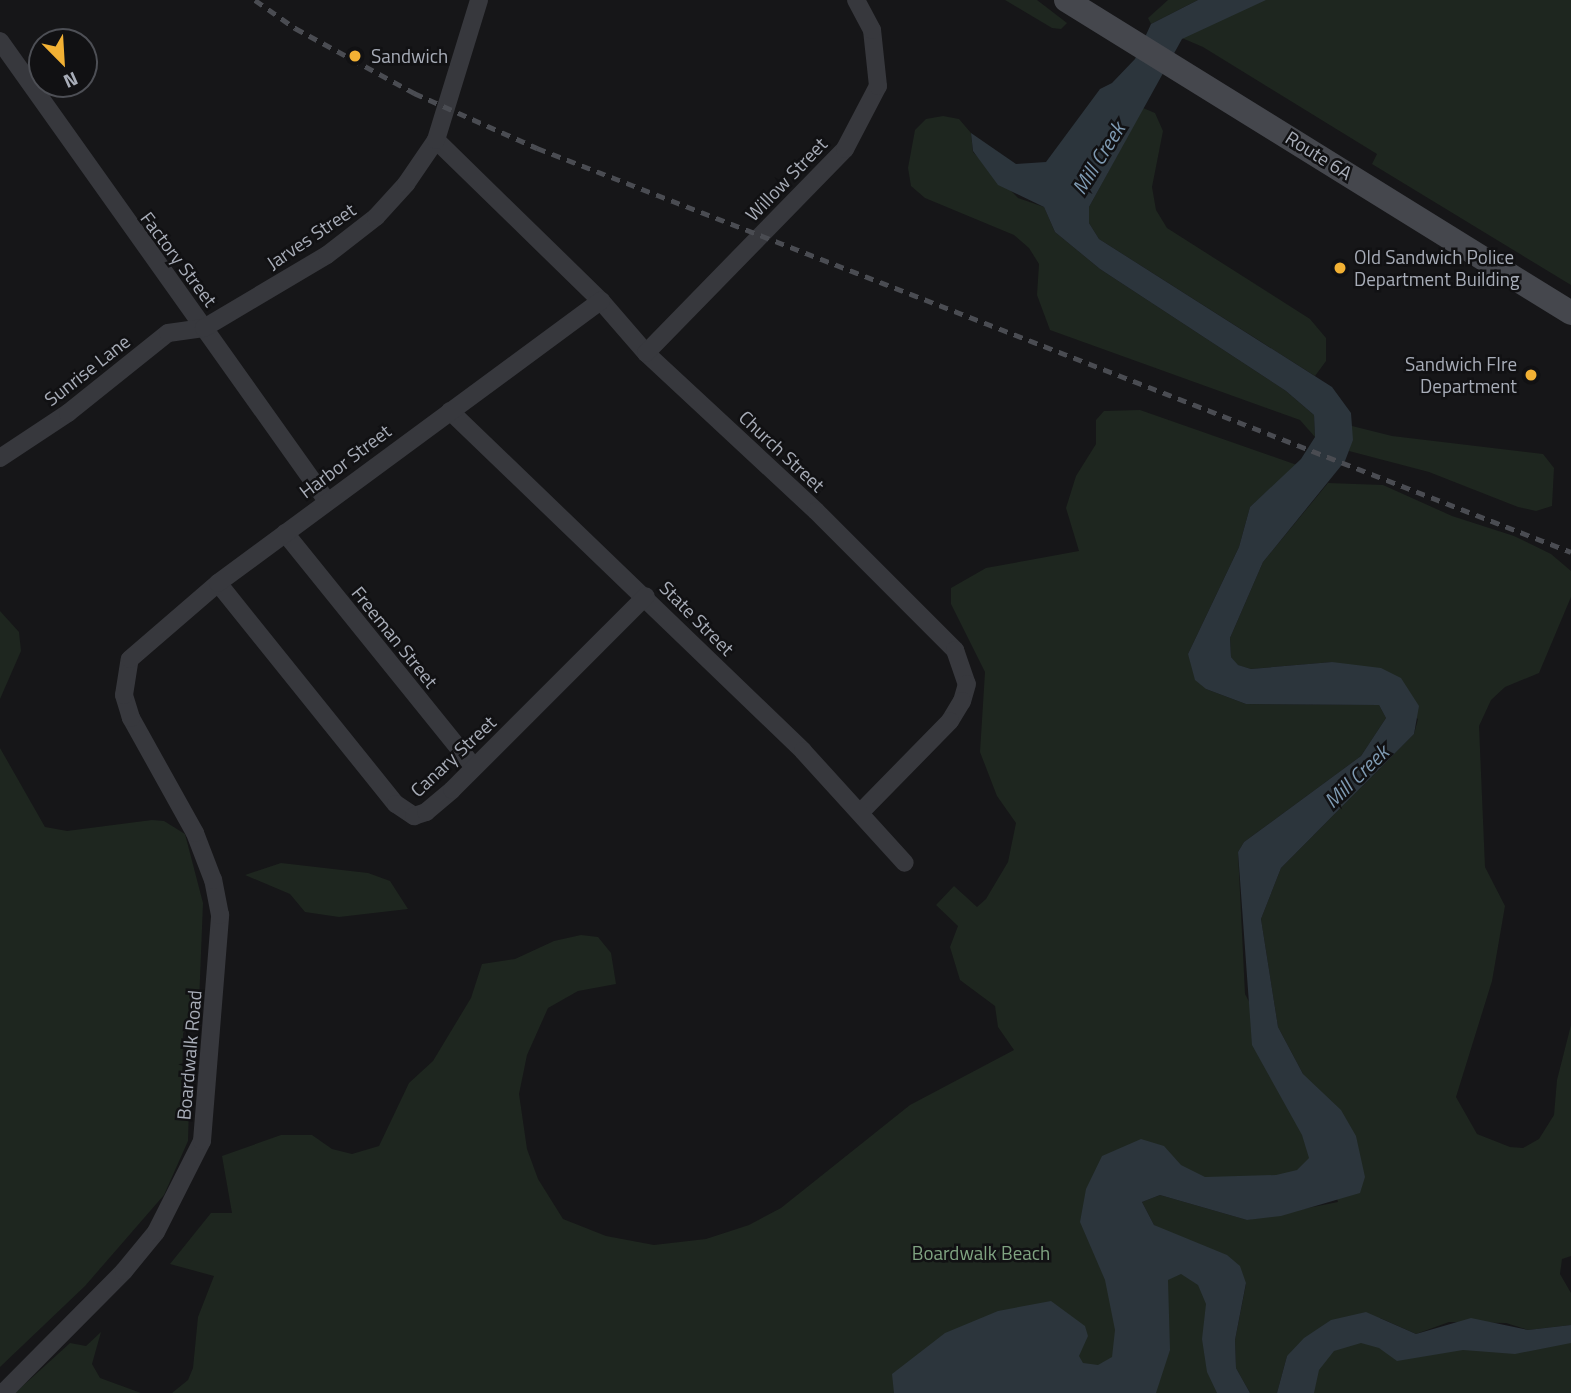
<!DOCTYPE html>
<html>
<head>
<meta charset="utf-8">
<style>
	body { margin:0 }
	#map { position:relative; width:1571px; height:1393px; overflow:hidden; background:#161618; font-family:"Titillium Web",sans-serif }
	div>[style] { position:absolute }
	.green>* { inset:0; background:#1e261f }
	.water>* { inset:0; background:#2c353c }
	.street>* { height:18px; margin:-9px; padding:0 9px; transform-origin:9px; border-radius:9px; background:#37383d }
	.secondary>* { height:24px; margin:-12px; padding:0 12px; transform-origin:12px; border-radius:12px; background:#45474d }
	.rail>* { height:5px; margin-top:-2.5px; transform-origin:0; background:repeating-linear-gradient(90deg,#4a4c52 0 9px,transparent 0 16px) }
	.dots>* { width:19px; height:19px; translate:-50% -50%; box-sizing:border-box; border:4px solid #111113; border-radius:50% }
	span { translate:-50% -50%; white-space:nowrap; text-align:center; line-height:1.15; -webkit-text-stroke:5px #111113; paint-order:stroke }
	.poi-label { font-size:19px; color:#a8adb8 }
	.left { translate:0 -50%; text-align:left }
	.right { translate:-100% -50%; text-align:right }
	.street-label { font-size:19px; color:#a8adb8 }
	.park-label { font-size:19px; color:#7fa381 }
	.water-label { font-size:21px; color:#7f9bb3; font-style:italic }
	.north { position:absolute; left:28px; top:28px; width:70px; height:70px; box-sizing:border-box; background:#111113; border:2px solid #4d4f55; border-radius:50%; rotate:156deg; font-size:19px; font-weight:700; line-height:28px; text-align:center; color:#a8adb8 }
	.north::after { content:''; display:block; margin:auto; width:24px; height:32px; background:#f2b134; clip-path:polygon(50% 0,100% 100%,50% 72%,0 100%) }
</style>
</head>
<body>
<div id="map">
	<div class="green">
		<div style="clip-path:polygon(1005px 0,1037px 0,1067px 23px,1061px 29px,1052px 28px)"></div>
		<div style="clip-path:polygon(1168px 0,1198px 0,1151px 24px,1148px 18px)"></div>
		<div style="clip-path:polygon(1224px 0,1571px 0,1571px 285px,1372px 164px,1377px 154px,1203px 47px,1182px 38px)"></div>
		<div style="clip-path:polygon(1143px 108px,1155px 113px,1163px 131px,1152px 187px,1156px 210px,1167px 228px,1310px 319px,1326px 338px,1326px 361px,1315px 376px,1099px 239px,1089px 223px,1089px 207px)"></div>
		<div style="clip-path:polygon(943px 116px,959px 119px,971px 133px,973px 152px,1018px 198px,1044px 207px,1055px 232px,1100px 269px,1286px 391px,1314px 415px,1315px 437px,1300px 420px,1050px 330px,1037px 295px,1039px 264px,1029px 248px,1014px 235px,925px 198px,911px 186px,908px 168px,915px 130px,926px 119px)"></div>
		<div style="clip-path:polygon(1140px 410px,1297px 465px,1250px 507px,1239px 547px,1188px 654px,1206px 689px,1246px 704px,1379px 705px,1386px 718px,1361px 756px,1244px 842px,1238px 852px,1245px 994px,1341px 1176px,1157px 1182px,1116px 1213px,1203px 1254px,1236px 1393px,172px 1393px,188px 1380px,193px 1368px,198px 1317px,214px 1276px,170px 1264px,211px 1213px,232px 1213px,222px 1156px,281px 1135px,312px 1135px,332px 1149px,352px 1154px,379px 1146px,409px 1083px,433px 1061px,471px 998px,482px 964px,515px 959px,554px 941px,581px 935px,598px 937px,611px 953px,616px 984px,578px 991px,548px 1008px,527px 1055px,519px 1094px,527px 1149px,538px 1179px,563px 1219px,606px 1236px,654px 1245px,706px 1239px,749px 1225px,781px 1208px,910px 1105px,1014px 1050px,998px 1027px,995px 1006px,960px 980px,950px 947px,958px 926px,936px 905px,954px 886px,977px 907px,986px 899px,1008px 862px,1016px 823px,997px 796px,980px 752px,985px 672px,951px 604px,951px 588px,986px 568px,1079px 551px,1066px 508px,1076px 476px,1096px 444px,1096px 420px,1104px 411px)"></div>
		<div style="clip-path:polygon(1352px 426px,1392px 436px,1543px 454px,1554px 468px,1552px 506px,1536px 511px,1518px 507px,1429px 472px,1349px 451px)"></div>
		<div style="clip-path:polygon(1328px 483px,1383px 485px,1452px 516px,1514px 536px,1551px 554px,1571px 571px,1571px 597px,1539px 673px,1505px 687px,1491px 700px,1479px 726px,1485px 867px,1505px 906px,1492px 981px,1456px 1097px,1477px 1134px,1510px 1147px,1523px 1148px,1539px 1139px,1554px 1115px,1557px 1080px,1571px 1025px,1571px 1256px,1562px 1259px,1560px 1274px,1571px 1293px,1571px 1325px,1528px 1330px,1506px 1323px,1449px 1322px,1416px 1334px,1380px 1318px,1287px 1356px,1277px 1393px,1250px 1393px,1236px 1368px,1235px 1340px,1246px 1284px,1154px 1225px,1142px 1202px,1160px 1195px,1247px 1220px,1338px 1202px,1303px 1074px,1278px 1027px,1261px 919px,1281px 868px,1414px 734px,1418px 719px,1332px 662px,1251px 669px,1237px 665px,1231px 657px,1230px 638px,1263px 562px)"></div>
		<div style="clip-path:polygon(0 611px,19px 632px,21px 651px,0 699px)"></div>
		<div style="clip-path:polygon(0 748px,45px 827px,67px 831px,152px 820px,164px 821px,185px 834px,203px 903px,199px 1003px,195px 1022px,183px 1033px,182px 1091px,189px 1107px,188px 1141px,164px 1195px,85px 1286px,0 1367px)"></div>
		<div style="clip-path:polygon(281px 863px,368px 873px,390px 881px,408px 909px,339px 917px,305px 912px,290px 894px,245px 875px)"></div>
		<div style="clip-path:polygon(101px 1332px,92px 1364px,100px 1378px,141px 1393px,15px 1393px,70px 1343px,86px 1346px)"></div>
		<div style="clip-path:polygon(1373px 1334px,1571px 1336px,1571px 1393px,1290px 1393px,1316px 1346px)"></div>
	</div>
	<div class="water">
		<div style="clip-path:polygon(1198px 0,1266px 0,1182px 39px,1089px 207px,1089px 223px,1099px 239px,1332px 387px,1351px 413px,1353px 440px,1345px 461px,1263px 562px,1230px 638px,1231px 657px,1238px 665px,1251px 669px,1332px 662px,1381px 668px,1401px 678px,1419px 706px,1414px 734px,1281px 868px,1261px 919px,1278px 1027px,1303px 1074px,1341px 1110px,1356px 1136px,1365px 1177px,1360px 1193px,1281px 1216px,1247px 1220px,1160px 1195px,1142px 1202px,1154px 1225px,1227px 1255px,1240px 1266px,1246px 1283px,1235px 1340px,1236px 1368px,1250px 1393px,1217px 1393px,1207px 1372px,1202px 1339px,1206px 1304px,1198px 1285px,1181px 1274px,1168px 1280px,1170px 1350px,1156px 1393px,894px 1393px,892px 1374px,945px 1333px,998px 1311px,1051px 1301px,1085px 1326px,1088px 1336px,1079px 1356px,1083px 1363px,1098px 1365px,1112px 1357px,1115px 1330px,1105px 1280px,1080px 1222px,1086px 1189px,1102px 1156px,1141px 1139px,1164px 1146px,1181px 1165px,1205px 1177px,1276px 1175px,1297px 1170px,1309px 1158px,1302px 1135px,1252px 1045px,1238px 852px,1244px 842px,1361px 756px,1386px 718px,1379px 705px,1246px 704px,1206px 689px,1195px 680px,1188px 654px,1239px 547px,1250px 507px,1301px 459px,1315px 437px,1314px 415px,1286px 391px,1100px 269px,1055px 232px,1044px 207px,998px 185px,973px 151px,971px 133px,1016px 164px,1046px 162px,1100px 89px,1112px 83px,1135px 59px,1151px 24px)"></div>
		<div style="clip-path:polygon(1366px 1312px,1416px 1334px,1471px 1318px,1528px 1330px,1571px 1325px,1571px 1343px,1515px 1354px,1463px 1350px,1397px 1361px,1379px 1348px,1361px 1343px,1334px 1351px,1319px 1370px,1314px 1393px,1277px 1393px,1287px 1356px,1304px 1338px,1331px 1320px)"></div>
	</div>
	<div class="street">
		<div style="left:0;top:41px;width:564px;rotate:54.59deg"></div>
		<div style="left:436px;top:140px;width:231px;rotate:44.3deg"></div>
		<div style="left:601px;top:301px;width:69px;rotate:49.1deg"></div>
		<div style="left:646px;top:353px;width:232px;rotate:42.9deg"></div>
		<div style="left:816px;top:511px;width:197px;rotate:45deg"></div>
		<div style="left:955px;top:650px;width:36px;rotate:71deg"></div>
		<div style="left:967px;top:684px;width:18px;rotate:106deg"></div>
		<div style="left:962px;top:701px;width:23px;rotate:121deg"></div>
		<div style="left:950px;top:721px;width:126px;rotate:134.4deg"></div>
		<div style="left:646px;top:353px;width:285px;rotate:-45.7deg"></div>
		<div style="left:845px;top:149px;width:71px;rotate:-62.4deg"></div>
		<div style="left:878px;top:86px;width:56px;rotate:-96.1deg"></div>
		<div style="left:872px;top:30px;width:34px;rotate:-118deg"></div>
		<div style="left:450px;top:411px;width:490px;rotate:43.9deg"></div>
		<div style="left:803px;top:751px;width:151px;rotate:47.7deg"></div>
		<div style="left:0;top:458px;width:82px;rotate:-33.5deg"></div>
		<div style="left:68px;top:413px;width:128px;rotate:-38.7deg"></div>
		<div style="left:168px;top:333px;width:36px;rotate:-8deg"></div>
		<div style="left:204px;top:328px;width:143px;rotate:-30.7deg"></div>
		<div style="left:327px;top:255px;width:62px;rotate:-37.8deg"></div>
		<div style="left:376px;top:217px;width:45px;rotate:-47.7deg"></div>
		<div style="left:406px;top:184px;width:53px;rotate:-55.7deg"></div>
		<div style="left:436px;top:140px;width:146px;rotate:-72.9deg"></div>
		<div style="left:285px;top:533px;width:301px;rotate:51.1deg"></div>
		<div style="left:218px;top:583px;width:284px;rotate:51.2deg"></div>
		<div style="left:396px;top:804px;width:22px;rotate:34deg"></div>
		<div style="left:414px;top:816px;width:13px;rotate:-18deg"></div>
		<div style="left:426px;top:812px;width:34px;rotate:-40deg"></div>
		<div style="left:452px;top:790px;width:274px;rotate:-45deg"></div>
		<div style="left:3px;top:1393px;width:172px;rotate:-45.2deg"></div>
		<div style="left:124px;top:1271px;width:50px;rotate:-50.6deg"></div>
		<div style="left:156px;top:1232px;width:102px;rotate:-63.2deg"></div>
		<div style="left:202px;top:1141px;width:227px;rotate:-85.4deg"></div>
		<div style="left:220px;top:915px;width:36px;rotate:-101deg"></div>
		<div style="left:213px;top:880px;width:50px;rotate:-111deg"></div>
		<div style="left:195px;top:833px;width:132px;rotate:-119.1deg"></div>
		<div style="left:131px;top:718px;width:24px;rotate:-107deg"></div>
		<div style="left:124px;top:695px;width:36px;rotate:-81deg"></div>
		<div style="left:130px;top:659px;width:116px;rotate:-40.8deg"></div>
		<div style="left:218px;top:583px;width:476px;rotate:-36.4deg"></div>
	</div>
	<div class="secondary">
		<div style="left:1066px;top:0;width:594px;rotate:31.79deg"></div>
	</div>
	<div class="rail">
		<div style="left:255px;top:0;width:49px;rotate:35deg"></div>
		<div style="left:295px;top:28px;width:136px;rotate:28.6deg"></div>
		<div style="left:414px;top:93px;width:135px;rotate:24.1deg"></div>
		<div style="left:537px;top:148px;width:1110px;rotate:21.34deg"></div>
	</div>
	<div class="dots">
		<div style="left:355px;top:56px;background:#f2b134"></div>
		<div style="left:1340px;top:268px;background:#f2b134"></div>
		<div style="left:1531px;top:375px;background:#f2b134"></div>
	</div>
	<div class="poi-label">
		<span class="left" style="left:371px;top:56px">Sandwich</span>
		<span class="left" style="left:1354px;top:268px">Old Sandwich Police<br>Department Building</span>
		<span class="right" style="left:1517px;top:375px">Sandwich FIre<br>Department</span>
	</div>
	<div class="street-label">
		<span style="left:1319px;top:155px;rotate:32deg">Route 6A</span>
		<span style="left:786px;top:179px;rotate:-46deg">Willow Street</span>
		<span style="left:311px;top:236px;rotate:-34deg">Jarves Street</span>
		<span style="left:179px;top:259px;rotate:53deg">Factory Street</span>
		<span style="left:87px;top:370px;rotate:-38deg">Sunrise Lane</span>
		<span style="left:782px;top:451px;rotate:43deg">Church Street</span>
		<span style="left:345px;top:461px;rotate:-37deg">Harbor Street</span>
		<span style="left:697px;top:618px;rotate:45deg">State Street</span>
		<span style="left:395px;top:637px;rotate:51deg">Freeman Street</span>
		<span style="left:453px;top:756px;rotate:-43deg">Canary Street</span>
		<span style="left:189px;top:1055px;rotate:-85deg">Boardwalk Road</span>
	</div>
	<div class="park-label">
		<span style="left:981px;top:1253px">Boardwalk Beach</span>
	</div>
	<div class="water-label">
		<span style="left:1098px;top:158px;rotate:-58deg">Mill Creek</span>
		<span style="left:1356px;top:776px;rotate:-44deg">Mill Creek</span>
	</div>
	<div class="north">N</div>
</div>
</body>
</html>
